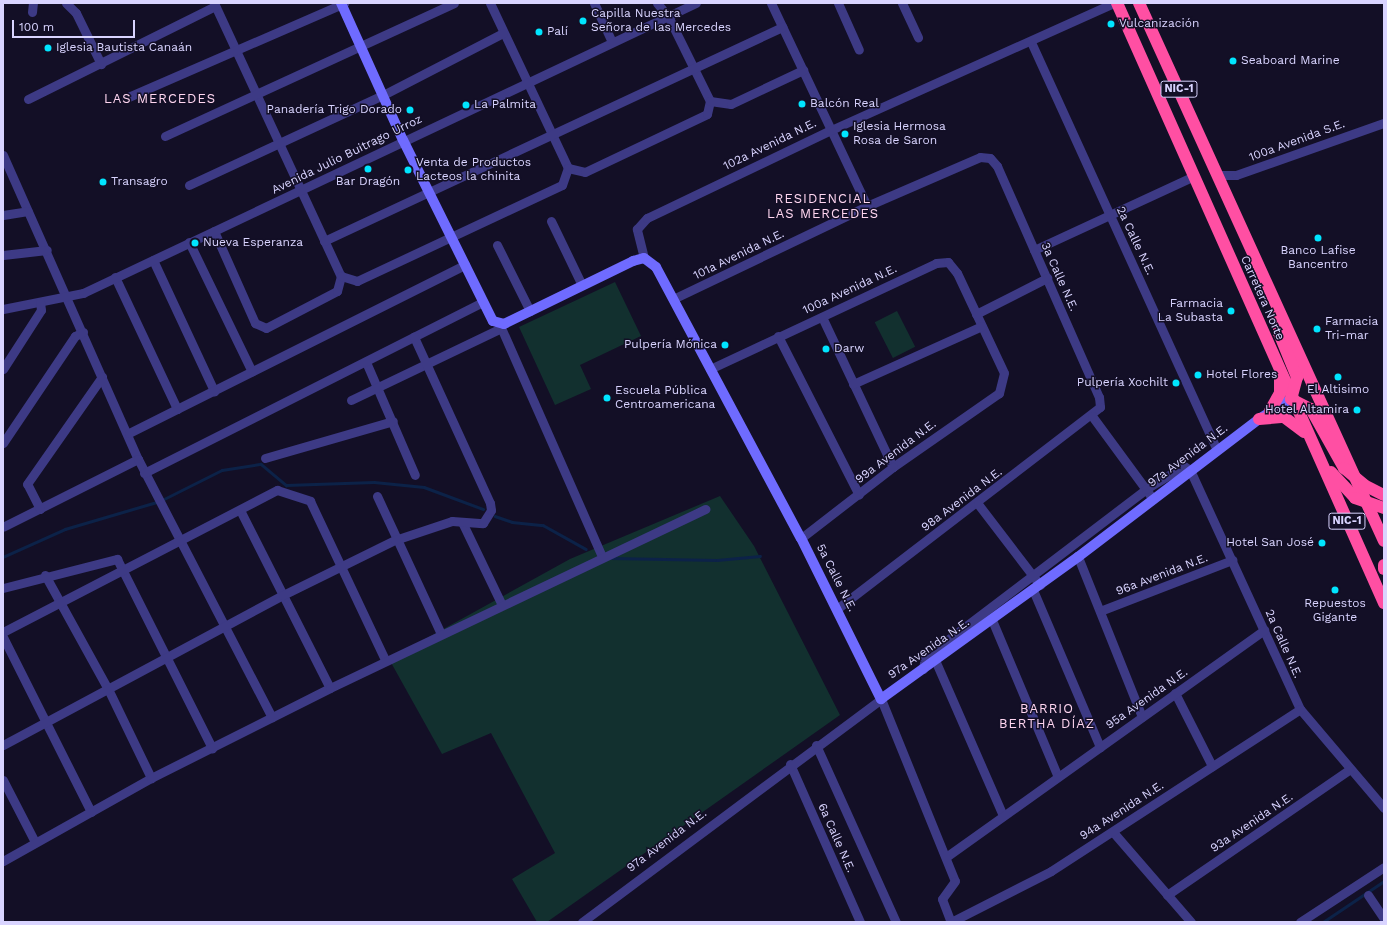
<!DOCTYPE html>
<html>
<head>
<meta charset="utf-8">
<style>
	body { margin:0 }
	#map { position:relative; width:1387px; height:925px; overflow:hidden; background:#130f26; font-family:"Work Sans",sans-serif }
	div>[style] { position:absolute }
	.green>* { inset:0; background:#12302f; transform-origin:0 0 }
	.stream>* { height:2.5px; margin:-1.25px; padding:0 1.25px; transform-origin:1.25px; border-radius:1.25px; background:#0c2248 }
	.street>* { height:9px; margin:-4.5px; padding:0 4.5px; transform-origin:4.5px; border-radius:4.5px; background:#3d3a85 }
	.secondary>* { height:10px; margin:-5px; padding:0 5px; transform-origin:5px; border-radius:5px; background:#6f6bff }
	.highway>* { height:12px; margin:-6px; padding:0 6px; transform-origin:6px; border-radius:6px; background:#ff4fa3 }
	.dots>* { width:11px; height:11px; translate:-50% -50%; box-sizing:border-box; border:2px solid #130f26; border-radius:50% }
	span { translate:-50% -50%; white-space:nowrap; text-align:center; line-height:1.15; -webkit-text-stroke:3px #130f26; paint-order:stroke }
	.shield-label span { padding:1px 3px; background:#130f26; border:1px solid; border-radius:3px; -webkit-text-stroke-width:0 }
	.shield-label { font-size:11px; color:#d9d4ff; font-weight:700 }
	.poi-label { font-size:12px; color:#d9d4ff }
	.left { translate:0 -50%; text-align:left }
	.right { translate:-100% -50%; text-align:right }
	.street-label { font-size:12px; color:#d9d4ff }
	.neighbourhood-label { font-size:13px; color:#ffd6f0; letter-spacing:1px }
	.frame { position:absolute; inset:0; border:4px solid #d9d4ff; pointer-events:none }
	.scale { position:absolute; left:12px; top:20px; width:123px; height:18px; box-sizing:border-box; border:2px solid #d9d4ff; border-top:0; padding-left:5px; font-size:12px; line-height:14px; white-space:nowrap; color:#d9d4ff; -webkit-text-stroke:3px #130f26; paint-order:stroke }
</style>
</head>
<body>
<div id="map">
	<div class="green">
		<div style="clip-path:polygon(615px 282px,641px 336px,580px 365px,591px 389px,555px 405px,519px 327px)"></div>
		<div style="left:897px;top:311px;width:40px;height:25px;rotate:63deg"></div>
		<div style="clip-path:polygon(720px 496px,754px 546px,840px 715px,547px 922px,537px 922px,512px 879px,555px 853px,491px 733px,442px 754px,389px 659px,570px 559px)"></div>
	</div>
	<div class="stream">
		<div style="left:162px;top:500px;width:67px;rotate:-26.6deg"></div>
		<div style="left:222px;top:470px;width:39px;rotate:-9deg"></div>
		<div style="left:261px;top:464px;width:33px;rotate:40deg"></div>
		<div style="left:286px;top:485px;width:88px;rotate:-2deg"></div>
		<div style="left:374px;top:482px;width:50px;rotate:5.7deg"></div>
		<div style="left:424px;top:487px;width:63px;rotate:20.4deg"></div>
		<div style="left:495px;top:516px;width:18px;rotate:19deg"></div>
		<div style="left:512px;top:522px;width:31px;rotate:6deg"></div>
		<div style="left:543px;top:525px;width:49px;rotate:29.2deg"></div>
		<div style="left:3px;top:557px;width:68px;rotate:-24.3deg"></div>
		<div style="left:65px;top:529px;width:96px;rotate:-16.4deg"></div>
		<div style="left:611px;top:558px;width:106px;rotate:1.1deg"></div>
		<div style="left:717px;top:560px;width:43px;rotate:-5.3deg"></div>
		<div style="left:1323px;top:922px;width:73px;rotate:-33.9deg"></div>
	</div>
	<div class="street">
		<div style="left:66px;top:3px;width:14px;rotate:45deg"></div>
		<div style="left:76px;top:13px;width:57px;rotate:63.9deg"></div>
		<div style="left:214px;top:3px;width:301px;rotate:65.1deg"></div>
		<div style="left:490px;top:3px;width:183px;rotate:64.7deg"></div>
		<div style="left:594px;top:3px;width:43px;rotate:65.2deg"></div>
		<div style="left:657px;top:3px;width:17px;rotate:50deg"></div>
		<div style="left:668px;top:16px;width:95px;rotate:63.7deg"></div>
		<div style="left:771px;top:3px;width:225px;rotate:64.7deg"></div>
		<div style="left:838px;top:3px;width:51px;rotate:65.9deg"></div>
		<div style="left:902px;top:3px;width:38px;rotate:65deg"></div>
		<div style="left:32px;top:12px;width:9px;rotate:-84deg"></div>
		<div style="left:1031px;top:42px;width:448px;rotate:65.5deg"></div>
		<div style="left:126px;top:98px;width:238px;rotate:-23.5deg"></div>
		<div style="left:28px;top:99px;width:209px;rotate:-26.4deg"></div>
		<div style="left:165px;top:136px;width:318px;rotate:-24.7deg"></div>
		<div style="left:3px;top:155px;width:333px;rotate:66.1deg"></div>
		<div style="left:138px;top:459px;width:151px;rotate:153.3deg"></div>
		<div style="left:1218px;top:175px;width:18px"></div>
		<div style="left:1236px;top:175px;width:157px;rotate:-19.4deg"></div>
		<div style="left:189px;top:185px;width:214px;rotate:-24.9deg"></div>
		<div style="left:383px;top:95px;width:135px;rotate:-27.3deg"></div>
		<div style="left:3px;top:215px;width:25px;rotate:-9deg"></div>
		<div style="left:551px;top:221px;width:71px;rotate:64.2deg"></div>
		<div style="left:214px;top:231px;width:101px;rotate:66deg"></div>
		<div style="left:255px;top:323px;width:12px;rotate:24deg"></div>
		<div style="left:266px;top:328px;width:80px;rotate:-27.5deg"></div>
		<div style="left:337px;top:291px;width:16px;rotate:-75deg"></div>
		<div style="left:341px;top:276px;width:17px;rotate:17deg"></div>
		<div style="left:357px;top:281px;width:226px;rotate:-25.1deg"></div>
		<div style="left:562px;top:185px;width:18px;rotate:-71deg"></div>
		<div style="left:568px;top:168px;width:17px;rotate:13deg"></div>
		<div style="left:585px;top:172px;width:135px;rotate:-25.4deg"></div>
		<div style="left:707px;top:114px;width:13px;rotate:-77deg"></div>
		<div style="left:710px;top:101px;width:21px;rotate:8deg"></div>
		<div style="left:731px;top:104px;width:80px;rotate:-25.3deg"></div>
		<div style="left:324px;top:241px;width:506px;rotate:-25.04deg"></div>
		<div style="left:189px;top:242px;width:144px;rotate:64.1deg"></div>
		<div style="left:497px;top:245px;width:74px;rotate:63.4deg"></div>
		<div style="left:1034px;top:250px;width:176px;rotate:-24.8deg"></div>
		<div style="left:3px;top:255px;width:44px;rotate:-6.5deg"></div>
		<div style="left:644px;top:258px;width:30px;rotate:-104deg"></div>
		<div style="left:637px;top:229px;width:15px;rotate:-48deg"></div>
		<div style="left:647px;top:218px;width:204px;rotate:-25.6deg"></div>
		<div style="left:831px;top:130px;width:309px;rotate:-24.2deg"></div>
		<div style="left:153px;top:260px;width:145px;rotate:65deg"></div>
		<div style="left:115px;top:277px;width:146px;rotate:64.8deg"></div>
		<div style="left:673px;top:299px;width:215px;rotate:-25.6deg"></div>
		<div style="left:867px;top:206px;width:123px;rotate:-23.4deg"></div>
		<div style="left:980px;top:157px;width:10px;rotate:6deg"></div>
		<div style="left:990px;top:158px;width:11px;rotate:49deg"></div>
		<div style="left:997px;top:166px;width:253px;rotate:66.2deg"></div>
		<div style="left:1099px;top:397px;width:10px;rotate:84deg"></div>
		<div style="left:1100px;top:407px;width:332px;rotate:142.5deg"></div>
		<div style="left:3px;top:309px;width:82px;rotate:-11.3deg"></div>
		<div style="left:83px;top:293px;width:678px;rotate:-25.32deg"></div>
		<div style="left:976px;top:314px;width:80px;rotate:-26.9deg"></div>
		<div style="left:822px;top:317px;width:166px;rotate:64.7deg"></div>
		<div style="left:499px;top:323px;width:256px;rotate:66.2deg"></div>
		<div style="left:778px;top:336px;width:178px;rotate:63deg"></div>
		<div style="left:366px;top:362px;width:123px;rotate:66.6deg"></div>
		<div style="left:3px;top:369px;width:70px;rotate:-57.2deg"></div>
		<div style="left:41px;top:310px;width:8px;rotate:-97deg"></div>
		<div style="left:710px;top:369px;width:250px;rotate:-25.1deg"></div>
		<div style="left:936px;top:263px;width:12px;rotate:-5deg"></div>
		<div style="left:948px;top:262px;width:14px;rotate:51deg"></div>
		<div style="left:957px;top:273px;width:110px;rotate:64.8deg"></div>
		<div style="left:1004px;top:373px;width:21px;rotate:104deg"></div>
		<div style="left:999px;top:393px;width:129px;rotate:145.1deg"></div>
		<div style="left:893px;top:467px;width:116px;rotate:142.3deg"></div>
		<div style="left:853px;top:384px;width:141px;rotate:-24.2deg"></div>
		<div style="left:351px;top:400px;width:164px;rotate:-25.6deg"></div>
		<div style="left:1092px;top:416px;width:103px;rotate:53.7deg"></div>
		<div style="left:129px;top:433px;width:376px;rotate:-26.6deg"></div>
		<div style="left:3px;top:443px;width:129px;rotate:-56.1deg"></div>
		<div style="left:75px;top:336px;width:9px;rotate:-27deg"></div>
		<div style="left:265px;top:458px;width:133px;rotate:-16.1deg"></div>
		<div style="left:138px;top:459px;width:291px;rotate:62.6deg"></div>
		<div style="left:144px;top:473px;width:380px;rotate:-26.8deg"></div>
		<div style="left:377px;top:496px;width:152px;rotate:65.1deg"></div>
		<div style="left:978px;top:504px;width:102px;rotate:52.6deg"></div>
		<div style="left:40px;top:509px;width:28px;rotate:-117deg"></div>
		<div style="left:27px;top:484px;width:131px;rotate:-55deg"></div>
		<div style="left:240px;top:510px;width:199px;rotate:63.2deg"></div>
		<div style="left:462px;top:522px;width:92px;rotate:64.3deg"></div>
		<div style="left:1078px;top:557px;width:172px;rotate:68.2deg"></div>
		<div style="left:45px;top:575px;width:132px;rotate:61.1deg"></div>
		<div style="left:109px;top:691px;width:97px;rotate:64.2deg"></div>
		<div style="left:3px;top:588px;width:118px;rotate:-14.3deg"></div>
		<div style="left:117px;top:559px;width:212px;rotate:63.3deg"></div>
		<div style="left:1033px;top:590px;width:171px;rotate:66.9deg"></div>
		<div style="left:1100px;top:611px;width:142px;rotate:-21.1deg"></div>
		<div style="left:992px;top:620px;width:170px;rotate:67.2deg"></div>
		<div style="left:3px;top:632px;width:309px;rotate:-27.4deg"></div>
		<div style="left:277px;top:490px;width:35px;rotate:18deg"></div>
		<div style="left:310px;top:501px;width:176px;rotate:64.7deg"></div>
		<div style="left:3px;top:637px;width:196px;rotate:63.3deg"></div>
		<div style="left:935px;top:660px;width:170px;rotate:66.4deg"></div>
		<div style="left:923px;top:669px;width:12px;rotate:-81deg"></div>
		<div style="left:925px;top:657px;width:278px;rotate:-37.2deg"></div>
		<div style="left:1146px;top:489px;width:44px;rotate:-31.2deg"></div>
		<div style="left:1184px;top:466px;width:7px;rotate:34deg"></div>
		<div style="left:1190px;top:470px;width:263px;rotate:65.3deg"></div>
		<div style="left:1300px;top:709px;width:130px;rotate:49.7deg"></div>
		<div style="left:1175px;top:693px;width:82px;rotate:63.1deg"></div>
		<div style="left:3px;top:745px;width:318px;rotate:-28.2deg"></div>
		<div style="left:283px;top:595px;width:125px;rotate:-26.2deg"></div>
		<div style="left:395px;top:540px;width:60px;rotate:-18.4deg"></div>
		<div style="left:452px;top:521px;width:31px;rotate:4deg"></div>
		<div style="left:483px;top:523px;width:15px;rotate:-58deg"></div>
		<div style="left:491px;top:510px;width:7px;rotate:-98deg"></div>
		<div style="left:490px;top:503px;width:183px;rotate:-114.6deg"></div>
		<div style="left:816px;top:745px;width:194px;rotate:65.7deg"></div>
		<div style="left:790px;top:764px;width:173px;rotate:66.1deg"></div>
		<div style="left:3px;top:780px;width:70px;rotate:62.7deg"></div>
		<div style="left:1113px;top:832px;width:119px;rotate:49.1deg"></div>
		<div style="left:946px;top:857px;width:391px;rotate:-35.5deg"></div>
		<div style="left:3px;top:861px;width:170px;rotate:-29.3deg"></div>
		<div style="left:151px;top:778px;width:200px;rotate:-26.7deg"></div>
		<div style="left:330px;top:688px;width:416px;rotate:-25.5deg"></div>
		<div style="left:1167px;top:895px;width:221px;rotate:-34.5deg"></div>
		<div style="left:1368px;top:895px;width:29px;rotate:56deg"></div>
		<div style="left:582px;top:922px;width:373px;rotate:-36.7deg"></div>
		<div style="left:881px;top:699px;width:196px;rotate:67.9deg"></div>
		<div style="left:955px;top:881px;width:22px;rotate:126deg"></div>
		<div style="left:942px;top:899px;width:25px;rotate:69deg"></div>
		<div style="left:951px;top:922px;width:112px;rotate:-27deg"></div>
		<div style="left:1051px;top:871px;width:297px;rotate:-33deg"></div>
		<div style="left:1300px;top:922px;width:100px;rotate:-33.2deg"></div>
	</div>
	<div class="secondary">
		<div style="left:341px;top:3px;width:150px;rotate:65.7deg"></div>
		<div style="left:403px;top:140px;width:202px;rotate:63.6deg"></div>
		<div style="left:493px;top:321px;width:11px;rotate:15deg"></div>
		<div style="left:504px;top:324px;width:144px;rotate:-26deg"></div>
		<div style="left:633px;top:261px;width:11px;rotate:-15deg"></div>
		<div style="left:644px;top:258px;width:15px;rotate:37deg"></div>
		<div style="left:656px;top:267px;width:307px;rotate:61.9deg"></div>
		<div style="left:801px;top:538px;width:180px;rotate:63.6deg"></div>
		<div style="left:881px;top:699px;width:243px;rotate:-35.8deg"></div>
		<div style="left:1078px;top:557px;width:228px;rotate:-37.3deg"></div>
		<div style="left:1259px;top:419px;width:38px;rotate:-32deg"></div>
	</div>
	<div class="highway">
		<div style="left:1117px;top:3px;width:657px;rotate:66.01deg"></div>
		<div style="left:1139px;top:3px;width:591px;rotate:65.52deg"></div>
		<div style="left:1279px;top:320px;width:13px;rotate:90deg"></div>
		<div style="left:1279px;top:333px;width:48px;rotate:67.8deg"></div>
		<div style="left:1297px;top:377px;width:23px;rotate:105deg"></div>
		<div style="left:1291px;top:399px;width:22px;rotate:27deg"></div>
		<div style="left:1311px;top:409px;width:68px;rotate:60.8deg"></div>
		<div style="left:1344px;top:468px;width:26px;rotate:40deg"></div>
		<div style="left:1364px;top:485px;width:22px;rotate:27deg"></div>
		<div style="left:1270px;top:411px;width:21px;rotate:-61deg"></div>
		<div style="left:1280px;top:393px;width:13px;rotate:-90deg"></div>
		<div style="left:1259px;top:419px;width:25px;rotate:-5deg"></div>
		<div style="left:1284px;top:417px;width:25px;rotate:37deg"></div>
		<div style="left:1331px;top:472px;width:35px;rotate:47deg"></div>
		<div style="left:1355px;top:498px;width:31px;rotate:19deg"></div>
		<div style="left:1384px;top:565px;width:4px;rotate:90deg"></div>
	</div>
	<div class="dots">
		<div style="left:583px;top:21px;background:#00e5ff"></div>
		<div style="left:1111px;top:24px;background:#00e5ff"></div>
		<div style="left:539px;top:32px;background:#00e5ff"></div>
		<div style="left:48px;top:48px;background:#00e5ff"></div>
		<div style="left:1233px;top:61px;background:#00e5ff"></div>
		<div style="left:802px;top:104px;background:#00e5ff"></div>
		<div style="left:466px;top:105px;background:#00e5ff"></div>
		<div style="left:410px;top:110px;background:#00e5ff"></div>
		<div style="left:845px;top:134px;background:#00e5ff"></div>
		<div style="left:368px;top:169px;background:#00e5ff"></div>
		<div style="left:408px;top:170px;background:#00e5ff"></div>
		<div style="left:103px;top:182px;background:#00e5ff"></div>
		<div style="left:1318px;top:238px;background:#00e5ff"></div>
		<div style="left:195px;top:243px;background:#00e5ff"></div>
		<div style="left:1231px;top:311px;background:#00e5ff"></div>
		<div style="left:1317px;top:329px;background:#00e5ff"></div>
		<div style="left:725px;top:345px;background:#00e5ff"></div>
		<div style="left:826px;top:349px;background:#00e5ff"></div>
		<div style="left:1198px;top:375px;background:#00e5ff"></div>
		<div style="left:1338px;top:377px;background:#00e5ff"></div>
		<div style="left:1176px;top:383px;background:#00e5ff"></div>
		<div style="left:607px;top:398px;background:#00e5ff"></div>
		<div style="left:1357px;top:410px;background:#00e5ff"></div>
		<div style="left:1322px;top:543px;background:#00e5ff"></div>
		<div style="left:1335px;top:590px;background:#00e5ff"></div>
	</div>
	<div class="shield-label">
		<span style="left:1179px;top:89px">NIC-1</span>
		<span style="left:1347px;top:521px">NIC-1</span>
	</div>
	<div class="poi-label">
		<span class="left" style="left:591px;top:21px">Capilla Nuestra<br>Señora de las Mercedes</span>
		<span class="left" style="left:1119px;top:24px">Vulcanización</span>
		<span class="left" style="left:547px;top:32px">Palí</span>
		<span class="left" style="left:56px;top:48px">Iglesia Bautista Canaán</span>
		<span class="left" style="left:1241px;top:61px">Seaboard Marine</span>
		<span class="left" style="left:810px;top:104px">Balcón Real</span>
		<span class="left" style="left:474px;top:105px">La Palmita</span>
		<span class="right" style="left:402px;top:110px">Panadería Trigo Dorado</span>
		<span class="left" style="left:853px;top:134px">Iglesia Hermosa<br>Rosa de Saron</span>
		<span class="left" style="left:416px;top:170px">Venta de Productos<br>Lacteos la chinita</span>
		<span class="left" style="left:111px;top:182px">Transagro</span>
		<span style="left:368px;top:182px">Bar Dragón</span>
		<span class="left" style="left:203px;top:243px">Nueva Esperanza</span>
		<span style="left:1318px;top:258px">Banco Lafise<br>Bancentro</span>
		<span class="right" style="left:1223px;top:311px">Farmacia<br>La Subasta</span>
		<span class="left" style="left:1325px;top:329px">Farmacia<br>Tri-mar</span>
		<span class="right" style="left:717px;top:345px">Pulpería Mónica</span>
		<span class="left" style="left:834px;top:349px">Darw</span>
		<span class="left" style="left:1206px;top:375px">Hotel Flores</span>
		<span class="right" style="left:1168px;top:383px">Pulpería Xochilt</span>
		<span style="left:1338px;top:390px">El Altisimo</span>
		<span class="left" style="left:615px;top:398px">Escuela Pública<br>Centroamericana</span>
		<span class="right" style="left:1349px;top:410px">Hotel Altamira</span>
		<span class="right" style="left:1314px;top:543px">Hotel San José</span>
		<span style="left:1335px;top:611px">Repuestos<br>Gigante</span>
	</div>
	<div class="street-label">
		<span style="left:1297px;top:141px;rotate:-20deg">100a Avenida S.E.</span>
		<span style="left:770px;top:145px;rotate:-26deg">102a Avenida N.E.</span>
		<span style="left:347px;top:155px;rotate:-26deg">Avenida Julio Buitrago Urroz</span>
		<span style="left:1135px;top:241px;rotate:65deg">2a Calle N.E.</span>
		<span style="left:739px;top:255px;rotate:-26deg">101a Avenida N.E.</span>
		<span style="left:1059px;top:277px;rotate:66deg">3a Calle N.E.</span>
		<span style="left:850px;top:290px;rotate:-25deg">100a Avenida N.E.</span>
		<span style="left:1262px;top:298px;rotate:66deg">Carretera Norte</span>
		<span style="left:896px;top:452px;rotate:-37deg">99a Avenida N.E.</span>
		<span style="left:1188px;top:456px;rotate:-37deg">97a Avenida N.E.</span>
		<span style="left:962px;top:500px;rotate:-37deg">98a Avenida N.E.</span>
		<span style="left:1162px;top:575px;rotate:-21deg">96a Avenida N.E.</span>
		<span style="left:836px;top:578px;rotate:63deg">5a Calle N.E.</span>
		<span style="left:1283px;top:644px;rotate:66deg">2a Calle N.E.</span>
		<span style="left:929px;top:649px;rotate:-35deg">97a Avenida N.E.</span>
		<span style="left:1147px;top:699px;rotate:-35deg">95a Avenida N.E.</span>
		<span style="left:1122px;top:811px;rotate:-33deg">94a Avenida N.E.</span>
		<span style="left:1252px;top:823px;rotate:-34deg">93a Avenida N.E.</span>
		<span style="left:836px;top:838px;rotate:66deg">6a Calle N.E.</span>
		<span style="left:667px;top:841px;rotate:-37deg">97a Avenida N.E.</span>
	</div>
	<div class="neighbourhood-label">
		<span style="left:160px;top:99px">LAS MERCEDES</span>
		<span style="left:823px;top:207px">RESIDENCIAL<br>LAS MERCEDES</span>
		<span style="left:1047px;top:717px">BARRIO<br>BERTHA DÍAZ</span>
	</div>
	<div class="frame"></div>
	<div class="scale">100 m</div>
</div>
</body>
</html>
